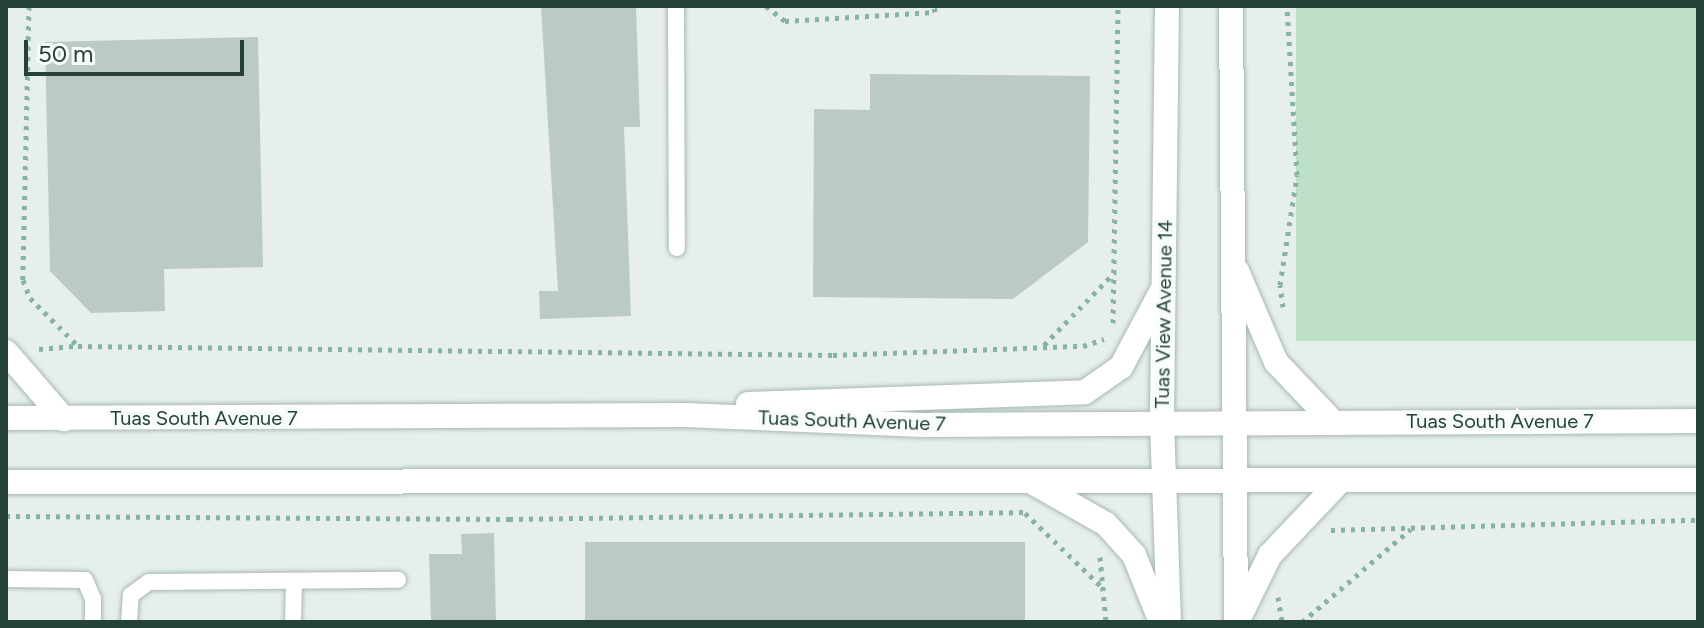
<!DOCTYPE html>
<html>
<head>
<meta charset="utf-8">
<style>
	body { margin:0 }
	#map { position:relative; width:1704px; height:628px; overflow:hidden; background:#e6efeb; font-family:Figtree,sans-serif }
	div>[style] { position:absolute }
	.green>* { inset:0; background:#bfe0c8; transform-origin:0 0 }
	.building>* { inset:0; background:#bbcac4; transform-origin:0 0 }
	.path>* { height:5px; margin-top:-2.5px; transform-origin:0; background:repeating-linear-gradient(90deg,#86b3a5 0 4px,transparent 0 10px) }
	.roads { filter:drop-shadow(0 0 2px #a8b8b2) drop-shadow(0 0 2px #a8b8b2) }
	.lane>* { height:16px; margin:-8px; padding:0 8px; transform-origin:8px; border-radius:8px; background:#fff }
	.street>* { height:24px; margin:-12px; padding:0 12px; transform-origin:12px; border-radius:12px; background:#fff }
	.secondary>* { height:24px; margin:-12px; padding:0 12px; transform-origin:12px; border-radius:12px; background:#fff }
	span { translate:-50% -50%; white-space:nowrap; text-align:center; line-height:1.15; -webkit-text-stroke:7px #f7fbf9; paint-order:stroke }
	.street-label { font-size:20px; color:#24423a }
	.frame { position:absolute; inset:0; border:8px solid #24423a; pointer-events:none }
	.scale { position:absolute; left:24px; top:40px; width:220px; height:36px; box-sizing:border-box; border:4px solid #24423a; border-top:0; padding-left:10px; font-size:24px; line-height:28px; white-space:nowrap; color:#24423a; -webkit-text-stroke:6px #f7fbf9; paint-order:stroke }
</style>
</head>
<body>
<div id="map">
	<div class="green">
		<div style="left:1296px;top:6px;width:402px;height:335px"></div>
	</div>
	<div class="building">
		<div style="clip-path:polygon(541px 6px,636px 6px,640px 127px,624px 127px,631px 316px,540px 319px,539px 291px,558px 291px)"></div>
		<div style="clip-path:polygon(258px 37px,263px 267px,164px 269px,165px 311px,91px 313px,50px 271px,45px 42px)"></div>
		<div style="clip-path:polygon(870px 74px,1090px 76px,1088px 242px,1013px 299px,813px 297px,814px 109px,870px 110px)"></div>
		<div style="clip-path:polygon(494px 533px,496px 622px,431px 622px,429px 554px,462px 554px,461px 534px)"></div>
		<div style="left:585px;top:542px;width:440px;height:80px"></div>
	</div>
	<div class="path">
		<div style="left:29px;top:6px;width:274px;rotate:91.3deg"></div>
		<div style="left:23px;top:280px;width:19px;rotate:69deg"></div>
		<div style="left:30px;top:298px;width:68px;rotate:45deg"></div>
		<div style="left:78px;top:346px;width:755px;rotate:0.68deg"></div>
		<div style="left:833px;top:355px;width:250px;rotate:-2.1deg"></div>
		<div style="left:1083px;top:346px;width:22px;rotate:-18deg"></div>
		<div style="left:766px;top:6px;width:24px;rotate:38deg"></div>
		<div style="left:785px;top:21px;width:150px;rotate:-3.4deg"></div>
		<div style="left:935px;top:12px;width:6px;rotate:-99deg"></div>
		<div style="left:1283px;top:307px;width:22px;rotate:-98deg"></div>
		<div style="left:1280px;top:285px;width:111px;rotate:-81.2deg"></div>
		<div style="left:1297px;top:175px;width:169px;rotate:-93.4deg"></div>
		<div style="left:1113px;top:323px;width:317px;rotate:-89.1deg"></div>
		<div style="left:1044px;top:345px;width:102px;rotate:-45.8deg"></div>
		<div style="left:39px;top:349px;width:38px;rotate:-5deg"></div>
		<div style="left:1025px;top:513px;width:110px;rotate:43.9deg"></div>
		<div style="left:6px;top:516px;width:503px;rotate:0.34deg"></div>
		<div style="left:509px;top:519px;width:520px;rotate:-0.77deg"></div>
		<div style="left:1331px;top:530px;width:367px;rotate:-1.6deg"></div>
		<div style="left:1100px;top:557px;width:65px;rotate:84.7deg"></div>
		<div style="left:1278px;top:597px;width:25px;rotate:81deg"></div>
		<div style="left:1302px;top:622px;width:143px;rotate:-40.5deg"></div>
	</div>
	<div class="roads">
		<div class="lane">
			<div style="left:676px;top:6px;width:242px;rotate:89.8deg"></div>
			<div style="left:6px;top:579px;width:79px;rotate:0.7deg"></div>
			<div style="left:85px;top:580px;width:21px;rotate:67deg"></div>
			<div style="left:93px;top:599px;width:23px;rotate:90deg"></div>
			<div style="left:129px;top:622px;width:27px;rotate:-86deg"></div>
			<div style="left:131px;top:595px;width:22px;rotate:-36deg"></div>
			<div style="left:149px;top:582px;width:249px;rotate:-0.5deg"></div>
			<div style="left:293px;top:622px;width:40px;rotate:-88.6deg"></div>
		</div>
		<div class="street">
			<div style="left:6px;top:352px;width:89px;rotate:49.1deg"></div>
		</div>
		<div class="secondary">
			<div style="left:1167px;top:6px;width:416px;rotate:90.7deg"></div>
			<div style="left:1162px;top:422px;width:200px;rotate:88deg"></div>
			<div style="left:1231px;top:6px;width:616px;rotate:89.53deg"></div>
			<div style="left:1237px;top:271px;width:99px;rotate:66.8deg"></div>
			<div style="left:1276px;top:362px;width:81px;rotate:46.5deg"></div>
			<div style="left:748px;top:404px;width:337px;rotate:-2deg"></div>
			<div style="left:1085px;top:392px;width:44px;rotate:-34.8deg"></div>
			<div style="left:1121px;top:367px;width:85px;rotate:-61.9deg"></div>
			<div style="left:6px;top:418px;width:680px;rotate:-0.25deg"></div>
			<div style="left:686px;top:415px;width:243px;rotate:2.4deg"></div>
			<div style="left:929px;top:425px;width:769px;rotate:-0.3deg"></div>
			<div style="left:1030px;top:481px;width:87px;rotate:29.5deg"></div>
			<div style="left:1106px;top:524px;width:42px;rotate:47.9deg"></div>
			<div style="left:1134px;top:555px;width:72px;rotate:68.1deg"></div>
			<div style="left:6px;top:482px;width:1692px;rotate:-0.07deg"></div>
			<div style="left:1239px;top:618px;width:70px;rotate:-63.8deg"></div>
			<div style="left:1270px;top:555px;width:103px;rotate:-46.6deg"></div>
		</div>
	</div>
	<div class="street-label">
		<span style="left:1164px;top:314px;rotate:-89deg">Tuas View Avenue 14</span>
		<span style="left:204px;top:418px">Tuas South Avenue 7</span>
		<span style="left:852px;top:421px;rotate:2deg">Tuas South Avenue 7</span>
		<span style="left:1500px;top:421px">Tuas South Avenue 7</span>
	</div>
	<div class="frame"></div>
	<div class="scale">50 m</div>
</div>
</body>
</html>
